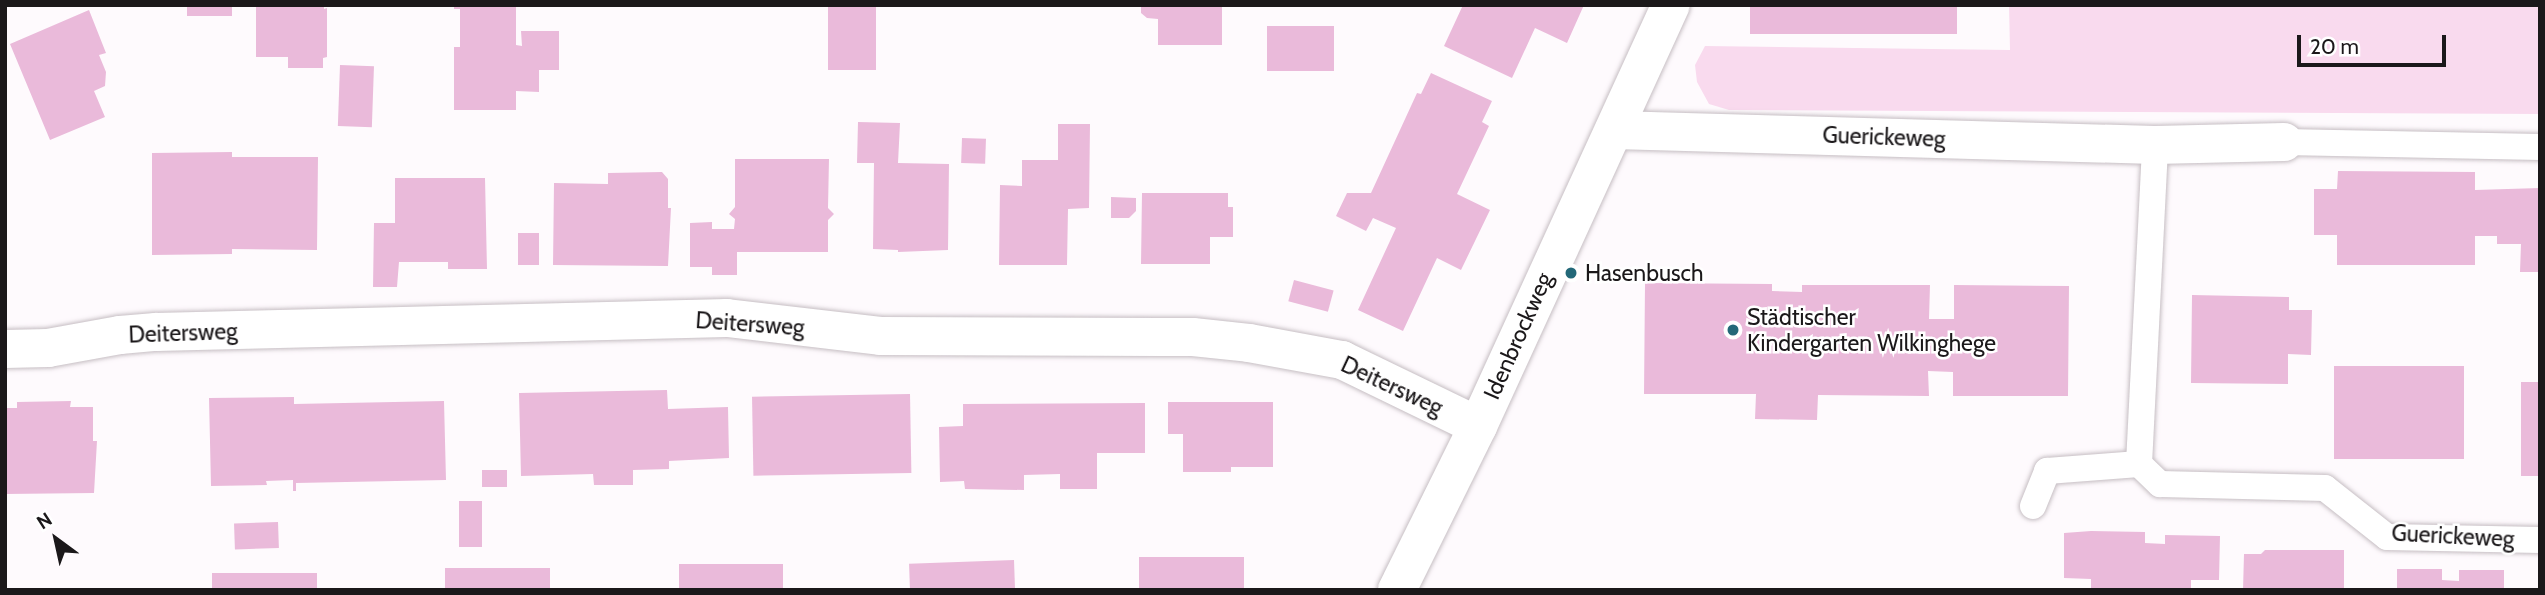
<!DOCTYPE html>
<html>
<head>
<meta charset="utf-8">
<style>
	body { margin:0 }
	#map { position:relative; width:2545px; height:595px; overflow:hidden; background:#fefafd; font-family:Cabin,sans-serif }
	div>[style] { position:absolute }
	.green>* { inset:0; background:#f9daee }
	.building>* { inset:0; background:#eabada; transform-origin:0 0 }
	.roads { filter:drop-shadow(0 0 2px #c6bec3) drop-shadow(0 0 2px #c6bec3) }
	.lane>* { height:26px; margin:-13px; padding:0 13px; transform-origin:13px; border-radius:13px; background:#fff }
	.street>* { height:38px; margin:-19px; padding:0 19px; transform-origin:19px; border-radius:19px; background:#fff }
	.dots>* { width:19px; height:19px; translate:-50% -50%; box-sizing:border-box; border:4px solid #fff; border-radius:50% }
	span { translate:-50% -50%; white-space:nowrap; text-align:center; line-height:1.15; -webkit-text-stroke:5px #fff; paint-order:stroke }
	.street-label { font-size:23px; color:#1b181a }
	.poi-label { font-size:23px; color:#1b181a }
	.left { translate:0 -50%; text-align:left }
	.frame { position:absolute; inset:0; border:7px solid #1b181a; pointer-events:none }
	.north { position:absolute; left:21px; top:504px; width:70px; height:70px; -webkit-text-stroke:5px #fff; paint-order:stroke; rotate:327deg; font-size:19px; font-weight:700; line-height:28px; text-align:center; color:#1b181a }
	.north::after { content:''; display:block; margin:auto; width:24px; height:32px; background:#1b181a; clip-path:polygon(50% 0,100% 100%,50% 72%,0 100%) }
	.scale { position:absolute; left:2297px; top:35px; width:149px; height:32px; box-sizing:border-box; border:4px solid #1b181a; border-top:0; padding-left:9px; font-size:21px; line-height:24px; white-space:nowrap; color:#1b181a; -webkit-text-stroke:5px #fff; paint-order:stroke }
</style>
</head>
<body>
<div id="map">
	<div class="green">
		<div style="clip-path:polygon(2009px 5px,2540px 5px,2540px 114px,1729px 110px,1709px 104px,1697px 82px,1695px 65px,1705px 46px,2010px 50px)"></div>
	</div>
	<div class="building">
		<div style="left:187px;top:5px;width:45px;height:11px"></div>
		<div style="clip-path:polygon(256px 5px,324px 5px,324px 9px,327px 8px,327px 57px,323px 58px,323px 68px,288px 68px,288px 57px,256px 57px)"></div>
		<div style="clip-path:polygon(454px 5px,516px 5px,516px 45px,522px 46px,521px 31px,559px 31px,559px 70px,539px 70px,539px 92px,516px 91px,516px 110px,454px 110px,454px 47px,460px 47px,460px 9px,454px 9px)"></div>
		<div style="left:828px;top:5px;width:48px;height:65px"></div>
		<div style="clip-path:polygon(1141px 5px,1222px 5px,1222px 45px,1158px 45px,1158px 19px,1147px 18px,1141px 13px)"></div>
		<div style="clip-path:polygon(1463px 5px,1584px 5px,1567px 43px,1535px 28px,1512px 78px,1444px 46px)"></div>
		<div style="left:1750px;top:5px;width:207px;height:29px"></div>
		<div style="clip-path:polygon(89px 10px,106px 53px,99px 55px,106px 72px,105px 86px,94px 91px,105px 117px,50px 140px,10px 44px)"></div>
		<div style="left:1334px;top:26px;width:45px;height:67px;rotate:90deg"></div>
		<div style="left:340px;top:65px;width:34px;height:61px;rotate:2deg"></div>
		<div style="clip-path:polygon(1431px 73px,1492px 101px,1482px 122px,1489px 126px,1457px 194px,1490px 210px,1461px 270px,1437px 258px,1403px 331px,1358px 310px,1396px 228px,1373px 218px,1366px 231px,1336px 216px,1347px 193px,1371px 193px,1417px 93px,1421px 94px)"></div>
		<div style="clip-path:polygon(858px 122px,900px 123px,898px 163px,949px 164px,948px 250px,898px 252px,898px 250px,873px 249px,874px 163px,857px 163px)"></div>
		<div style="clip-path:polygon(1058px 124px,1090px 124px,1089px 208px,1068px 209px,1067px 265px,999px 265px,1000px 185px,1022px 186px,1022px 160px,1058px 160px)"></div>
		<div style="left:962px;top:138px;width:24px;height:25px;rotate:2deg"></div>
		<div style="clip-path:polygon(232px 152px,232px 157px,318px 157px,317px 250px,232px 249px,232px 254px,152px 255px,152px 153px)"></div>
		<div style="clip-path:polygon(735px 159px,829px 159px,828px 208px,834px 214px,828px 220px,828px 252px,737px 252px,737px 275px,712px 275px,712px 267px,690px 267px,690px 223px,712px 222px,712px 229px,734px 229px,735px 219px,729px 214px,735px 207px)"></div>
		<div style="clip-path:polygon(2338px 171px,2475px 172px,2475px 190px,2540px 188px,2540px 272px,2520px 272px,2521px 244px,2497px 244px,2497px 236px,2475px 236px,2475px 265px,2337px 265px,2337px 235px,2314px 235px,2314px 189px,2337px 189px)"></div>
		<div style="clip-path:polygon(662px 172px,668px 179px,668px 208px,671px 208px,668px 266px,553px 265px,554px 183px,608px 184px,608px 173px)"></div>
		<div style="clip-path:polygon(395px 178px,485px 178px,487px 269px,448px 269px,448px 262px,399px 262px,397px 287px,373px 287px,374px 223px,395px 223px)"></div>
		<div style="clip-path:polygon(1142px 193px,1228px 193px,1228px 207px,1233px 207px,1233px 237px,1210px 237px,1210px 264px,1141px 264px)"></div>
		<div style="clip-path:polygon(1111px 197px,1136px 198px,1136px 211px,1129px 218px,1111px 218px)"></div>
		<div style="left:518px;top:233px;width:21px;height:32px"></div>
		<div style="left:1294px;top:280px;width:41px;height:22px;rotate:15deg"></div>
		<div style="clip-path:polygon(1645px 283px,1772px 284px,1772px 291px,1802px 292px,1802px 285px,1930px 285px,1929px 319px,1954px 319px,1954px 285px,2069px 286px,2068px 396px,1953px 396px,1953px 372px,1928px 371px,1929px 396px,1818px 395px,1817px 420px,1755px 419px,1756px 394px,1644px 394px)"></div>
		<div style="clip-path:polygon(2192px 295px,2289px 297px,2289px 310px,2312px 310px,2311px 355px,2288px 354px,2288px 384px,2191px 383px)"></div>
		<div style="left:2334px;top:366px;width:130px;height:93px"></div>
		<div style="left:2521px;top:382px;width:19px;height:94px"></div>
		<div style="clip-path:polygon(667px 390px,668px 409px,728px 407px,729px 458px,669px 461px,669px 469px,633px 470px,633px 485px,594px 485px,593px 474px,521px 476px,519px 393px)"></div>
		<div style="left:910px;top:394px;width:79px;height:158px;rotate:89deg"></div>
		<div style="clip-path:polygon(294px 397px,294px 404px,444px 401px,446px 480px,296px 483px,296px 491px,293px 491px,293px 480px,266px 481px,267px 485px,211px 486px,209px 398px)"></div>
		<div style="clip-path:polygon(71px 401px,70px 407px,93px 407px,93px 441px,97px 441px,94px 493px,5px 494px,5px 408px,17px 408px,17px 402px)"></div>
		<div style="clip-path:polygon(1168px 402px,1273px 402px,1273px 467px,1231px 467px,1231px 472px,1183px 472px,1183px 434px,1168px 434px)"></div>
		<div style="clip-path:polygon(1145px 403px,1145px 453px,1097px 453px,1097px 489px,1060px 489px,1060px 474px,1024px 475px,1024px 490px,965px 489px,964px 481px,940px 482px,939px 427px,963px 426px,963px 404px)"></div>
		<div style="left:482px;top:470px;width:25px;height:17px"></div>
		<div style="left:459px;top:501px;width:23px;height:46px"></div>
		<div style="left:278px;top:522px;width:26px;height:44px;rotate:88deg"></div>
		<div style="clip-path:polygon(2091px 531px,2145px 532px,2145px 543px,2165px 544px,2165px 535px,2220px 536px,2219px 580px,2191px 580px,2191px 590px,2091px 590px,2091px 579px,2064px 578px,2064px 533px)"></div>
		<div style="clip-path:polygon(2265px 550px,2344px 550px,2344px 590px,2243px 590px,2244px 554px,2261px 554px)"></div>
		<div style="left:1244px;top:557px;width:33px;height:105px;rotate:90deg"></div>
		<div style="left:1014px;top:560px;width:30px;height:105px;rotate:88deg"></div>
		<div style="left:783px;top:564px;width:26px;height:104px;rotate:90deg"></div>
		<div style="left:550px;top:568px;width:22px;height:105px;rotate:90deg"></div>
		<div style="clip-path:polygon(2397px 569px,2442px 569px,2442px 580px,2459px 581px,2459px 570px,2504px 570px,2504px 590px,2397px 590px)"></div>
		<div style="left:317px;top:573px;width:17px;height:105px;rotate:90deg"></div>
	</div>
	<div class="roads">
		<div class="lane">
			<div style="left:2284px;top:142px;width:256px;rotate:1.1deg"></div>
			<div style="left:2139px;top:464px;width:29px;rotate:44deg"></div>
			<div style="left:2160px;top:484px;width:165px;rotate:1.4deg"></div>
			<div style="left:2325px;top:488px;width:79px;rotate:38.3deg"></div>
			<div style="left:2387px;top:537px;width:153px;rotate:1.1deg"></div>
			<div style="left:2033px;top:506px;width:38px;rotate:-68deg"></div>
			<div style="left:2047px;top:471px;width:92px;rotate:-4.4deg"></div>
			<div style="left:2139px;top:464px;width:319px;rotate:-87.1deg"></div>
		</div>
		<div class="street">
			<div style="left:1614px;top:130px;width:541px;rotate:1.59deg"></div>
			<div style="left:2155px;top:145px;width:129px;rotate:-1.3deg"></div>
			<div style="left:5px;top:349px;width:43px;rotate:-1.3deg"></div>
			<div style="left:48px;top:348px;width:73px;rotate:-10.2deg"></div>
			<div style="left:120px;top:335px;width:36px;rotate:-5deg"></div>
			<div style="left:156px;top:332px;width:571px;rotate:-1.4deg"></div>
			<div style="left:727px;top:318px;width:154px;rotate:6.7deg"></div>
			<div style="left:880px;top:336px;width:313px;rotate:0.2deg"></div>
			<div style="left:1193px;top:337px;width:56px;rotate:6.1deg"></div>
			<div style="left:1249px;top:343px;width:95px;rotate:10.4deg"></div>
			<div style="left:1342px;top:360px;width:151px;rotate:25.9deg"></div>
			<div style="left:1397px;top:590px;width:183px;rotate:-63.7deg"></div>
			<div style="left:1478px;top:426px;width:463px;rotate:-65.4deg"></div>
		</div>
	</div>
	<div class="dots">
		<div style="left:1571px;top:273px;background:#236878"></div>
		<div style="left:1733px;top:330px;background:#236878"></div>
	</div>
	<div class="street-label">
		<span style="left:1884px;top:137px;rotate:2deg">Guerickeweg</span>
		<span style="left:750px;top:324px;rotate:4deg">Deitersweg</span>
		<span style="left:183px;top:333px;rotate:-2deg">Deitersweg</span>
		<span style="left:1518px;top:336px;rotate:-66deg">Idenbrockweg</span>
		<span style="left:1392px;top:386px;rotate:25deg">Deitersweg</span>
		<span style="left:2453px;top:536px;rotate:3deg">Guerickeweg</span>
	</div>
	<div class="poi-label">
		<span class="left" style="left:1585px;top:273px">Hasenbusch</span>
		<span class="left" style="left:1747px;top:330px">Städtischer<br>Kindergarten Wilkinghege</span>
	</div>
	<div class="frame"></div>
	<div class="north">N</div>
	<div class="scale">20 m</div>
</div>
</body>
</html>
